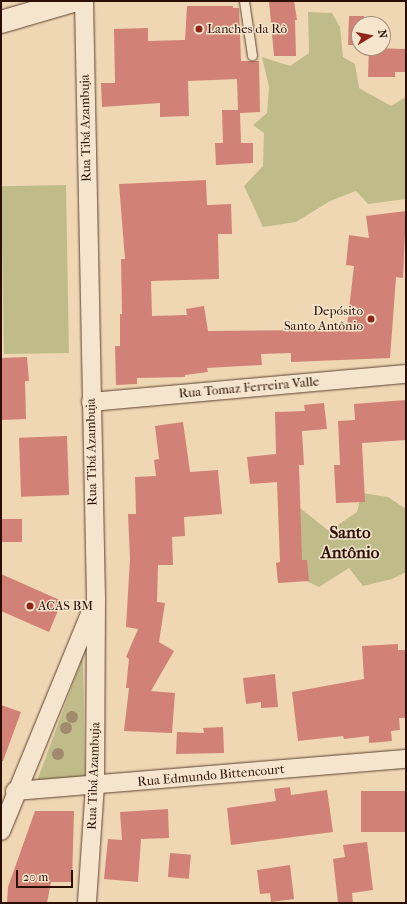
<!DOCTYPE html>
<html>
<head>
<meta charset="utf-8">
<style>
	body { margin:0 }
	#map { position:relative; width:407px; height:904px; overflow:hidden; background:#efd7b4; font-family:"IM FELL French Canon",serif }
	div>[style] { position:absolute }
	.green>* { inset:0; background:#c0bc89; transform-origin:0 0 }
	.building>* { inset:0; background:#d18175; transform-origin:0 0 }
	.roads { filter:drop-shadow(0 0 1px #5c412f) drop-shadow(0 0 1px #5c412f) }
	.lane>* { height:9px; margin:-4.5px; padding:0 4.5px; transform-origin:4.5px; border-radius:4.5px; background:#f5e5ce }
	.street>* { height:18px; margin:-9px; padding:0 9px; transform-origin:9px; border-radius:9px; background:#f5e5ce }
	.secondary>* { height:22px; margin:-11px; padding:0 11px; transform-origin:11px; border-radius:11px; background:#f5e5ce }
	.trees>* { width:12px; height:12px; margin:-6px; border-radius:50%; background:#a08b6c }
	.dots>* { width:11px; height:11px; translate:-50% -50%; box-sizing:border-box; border:2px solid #f5e5ce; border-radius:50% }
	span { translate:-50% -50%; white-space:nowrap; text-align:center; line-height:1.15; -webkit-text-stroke:3px #f5e5ce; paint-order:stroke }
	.poi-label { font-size:13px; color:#2b0f03 }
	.left { translate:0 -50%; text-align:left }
	.right { translate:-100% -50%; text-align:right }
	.street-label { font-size:13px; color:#2b0f03 }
	.district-label { font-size:17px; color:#2b0f03; font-weight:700 }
	.frame { position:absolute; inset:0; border:2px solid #2b0f03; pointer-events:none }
	.north { position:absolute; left:351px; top:16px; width:40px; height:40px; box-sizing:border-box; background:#f5e5ce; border:1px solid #a48f7d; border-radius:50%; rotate:80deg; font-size:11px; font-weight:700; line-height:16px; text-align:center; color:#2b0f03 }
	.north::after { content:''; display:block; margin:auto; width:14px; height:18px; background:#8f2418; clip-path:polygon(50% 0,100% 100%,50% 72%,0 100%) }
	.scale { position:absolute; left:16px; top:870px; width:57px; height:18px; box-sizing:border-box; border:2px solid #2b0f03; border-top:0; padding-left:5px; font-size:12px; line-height:14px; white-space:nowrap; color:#2b0f03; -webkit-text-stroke:3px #f5e5ce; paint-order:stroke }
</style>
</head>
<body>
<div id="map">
	<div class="green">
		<div style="clip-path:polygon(308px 12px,332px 13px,340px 27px,343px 57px,355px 64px,359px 88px,391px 106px,406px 97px,406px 199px,368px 204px,356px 191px,330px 201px,296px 222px,263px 227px,244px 186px,263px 166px,264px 133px,253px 125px,267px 113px,269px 87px,262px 57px,290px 66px,309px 53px)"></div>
		<div style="left:66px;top:185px;width:168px;height:65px;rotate:89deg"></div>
		<div style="clip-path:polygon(362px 493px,388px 497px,406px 509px,406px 572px,392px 579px,363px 586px,349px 568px,319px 587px,288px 572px,295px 504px,329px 531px,357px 512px)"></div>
		<div style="clip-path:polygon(83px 656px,85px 778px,37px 781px)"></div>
	</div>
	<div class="building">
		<div style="clip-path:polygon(269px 1px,294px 1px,297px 20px,295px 20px,296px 56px,274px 56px)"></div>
		<div style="clip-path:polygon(187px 6px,233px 6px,233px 8px,239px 8px,241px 61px,259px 61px,260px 112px,240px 113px,241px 143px,253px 143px,253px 163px,216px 165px,215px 143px,223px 143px,222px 110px,238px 110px,237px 79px,188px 81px,189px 116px,160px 117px,160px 103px,102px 107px,101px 83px,115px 83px,114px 29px,148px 28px,148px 41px,185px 40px)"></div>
		<div style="clip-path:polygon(349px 16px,364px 16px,364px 24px,359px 24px,359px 45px,348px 45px)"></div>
		<div style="clip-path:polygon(369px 48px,406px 49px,406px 72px,395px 72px,395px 77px,368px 77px)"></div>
		<div style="clip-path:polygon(206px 180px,207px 205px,231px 204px,232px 234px,218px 234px,219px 279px,151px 281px,152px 316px,187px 315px,186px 309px,204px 306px,208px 331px,323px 330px,323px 327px,347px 326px,354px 266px,346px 265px,349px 235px,369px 238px,366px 216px,406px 211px,403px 278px,396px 277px,390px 358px,291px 362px,291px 353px,261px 354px,262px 365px,207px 368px,208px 372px,185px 375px,185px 377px,137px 378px,137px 384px,116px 385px,115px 346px,120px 346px,120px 314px,122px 314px,121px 259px,125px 259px,119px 184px)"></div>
		<div style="clip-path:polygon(27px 357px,29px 381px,25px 381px,26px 419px,1px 420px,1px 358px)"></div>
		<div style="clip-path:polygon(406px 400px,406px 440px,362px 443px,365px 502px,336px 503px,334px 465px,340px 465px,338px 421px,355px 420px,354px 404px)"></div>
		<div style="clip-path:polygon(324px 403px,327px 429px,302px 431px,304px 465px,299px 465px,302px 560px,307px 560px,309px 581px,278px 583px,276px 563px,280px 562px,277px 482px,250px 484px,247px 457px,276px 454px,275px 412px,305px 411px,304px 405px)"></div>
		<div style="clip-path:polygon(183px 422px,190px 472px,218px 470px,222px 514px,184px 517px,185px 536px,172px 537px,173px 565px,158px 565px,157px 602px,165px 603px,159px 642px,174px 651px,151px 691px,175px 693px,172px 733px,124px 731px,129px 688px,126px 688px,129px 659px,126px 657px,138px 629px,126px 627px,130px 558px,128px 514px,136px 514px,135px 477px,156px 476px,154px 460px,159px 459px,155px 426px)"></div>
		<div style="left:67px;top:436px;width:59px;height:48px;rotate:88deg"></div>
		<div style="left:1px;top:519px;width:21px;height:23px"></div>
		<div style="clip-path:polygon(1px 574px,62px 601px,49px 632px,1px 611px)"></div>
		<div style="clip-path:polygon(398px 644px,398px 650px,406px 650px,406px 718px,399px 718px,400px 730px,391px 731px,392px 741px,369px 743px,369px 736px,344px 739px,343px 736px,298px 741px,292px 692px,364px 679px,362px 646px)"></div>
		<div style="clip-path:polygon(275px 674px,278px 707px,261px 708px,261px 702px,246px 704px,243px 678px)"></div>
		<div style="clip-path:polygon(1px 705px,21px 712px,3px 761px,1px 761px)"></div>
		<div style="clip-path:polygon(223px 727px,224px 753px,176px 754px,177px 732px,204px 733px,203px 728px)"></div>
		<div style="clip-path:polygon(290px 787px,291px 795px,327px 790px,333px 832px,231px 845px,227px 808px,276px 801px,274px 789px)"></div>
		<div style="left:406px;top:791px;width:41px;height:45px;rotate:90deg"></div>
		<div style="clip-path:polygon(168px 809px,169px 838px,141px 839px,138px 882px,104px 879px,108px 839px,122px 840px,120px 812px)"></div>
		<div style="clip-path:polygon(35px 811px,74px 811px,72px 882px,51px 882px,47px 903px,7px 903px,8px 887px)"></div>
		<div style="clip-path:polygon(367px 842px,373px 890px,352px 893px,353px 903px,338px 903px,333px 859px,345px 857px,343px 845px)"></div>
		<div style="left:170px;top:853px;width:21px;height:24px;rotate:5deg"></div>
		<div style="clip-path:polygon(290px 865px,294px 899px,271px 902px,270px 893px,260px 894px,257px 870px)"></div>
	</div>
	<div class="roads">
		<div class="lane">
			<div style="left:244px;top:1px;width:55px;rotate:81.6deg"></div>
		</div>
		<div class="street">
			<div style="left:84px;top:1px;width:598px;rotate:88.85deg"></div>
			<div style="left:96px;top:599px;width:186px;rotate:90.3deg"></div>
			<div style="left:95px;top:785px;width:118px;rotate:93.9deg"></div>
			<div style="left:91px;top:402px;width:316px;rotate:-5.1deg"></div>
			<div style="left:15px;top:791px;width:392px;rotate:-4.7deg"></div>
			<div style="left:1px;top:831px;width:242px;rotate:-67.7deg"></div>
		</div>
		<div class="secondary">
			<div style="left:1px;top:22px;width:75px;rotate:-16.3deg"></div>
		</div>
	</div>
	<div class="trees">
		<div style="left:72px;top:717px"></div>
		<div style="left:66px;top:728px"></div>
		<div style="left:58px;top:754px"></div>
	</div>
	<div class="dots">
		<div style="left:199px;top:29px;background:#8f2418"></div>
		<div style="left:371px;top:319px;background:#8f2418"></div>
		<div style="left:30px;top:606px;background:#8f2418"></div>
	</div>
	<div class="poi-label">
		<span class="left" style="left:207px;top:29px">Lanches da Rô</span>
		<span class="right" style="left:363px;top:319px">Depósito<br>Santo Antônio</span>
		<span class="left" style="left:38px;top:606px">ACAS BM</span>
	</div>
	<div class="street-label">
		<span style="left:86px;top:128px;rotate:-91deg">Rua Tibá Azambuja</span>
		<span style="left:249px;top:388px;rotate:-5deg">Rua Tomaz Ferreira Valle</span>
		<span style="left:92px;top:452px;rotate:-91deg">Rua Tibá Azambuja</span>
		<span style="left:94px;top:776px;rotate:-88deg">Rua Tibá Azambuja</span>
		<span style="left:211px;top:776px;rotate:-5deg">Rua Edmundo Bittencourt</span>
	</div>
	<div class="district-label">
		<span style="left:350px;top:543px">Santo<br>Antônio</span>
	</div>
	<div class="frame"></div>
	<div class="north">N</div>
	<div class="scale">20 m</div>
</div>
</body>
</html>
